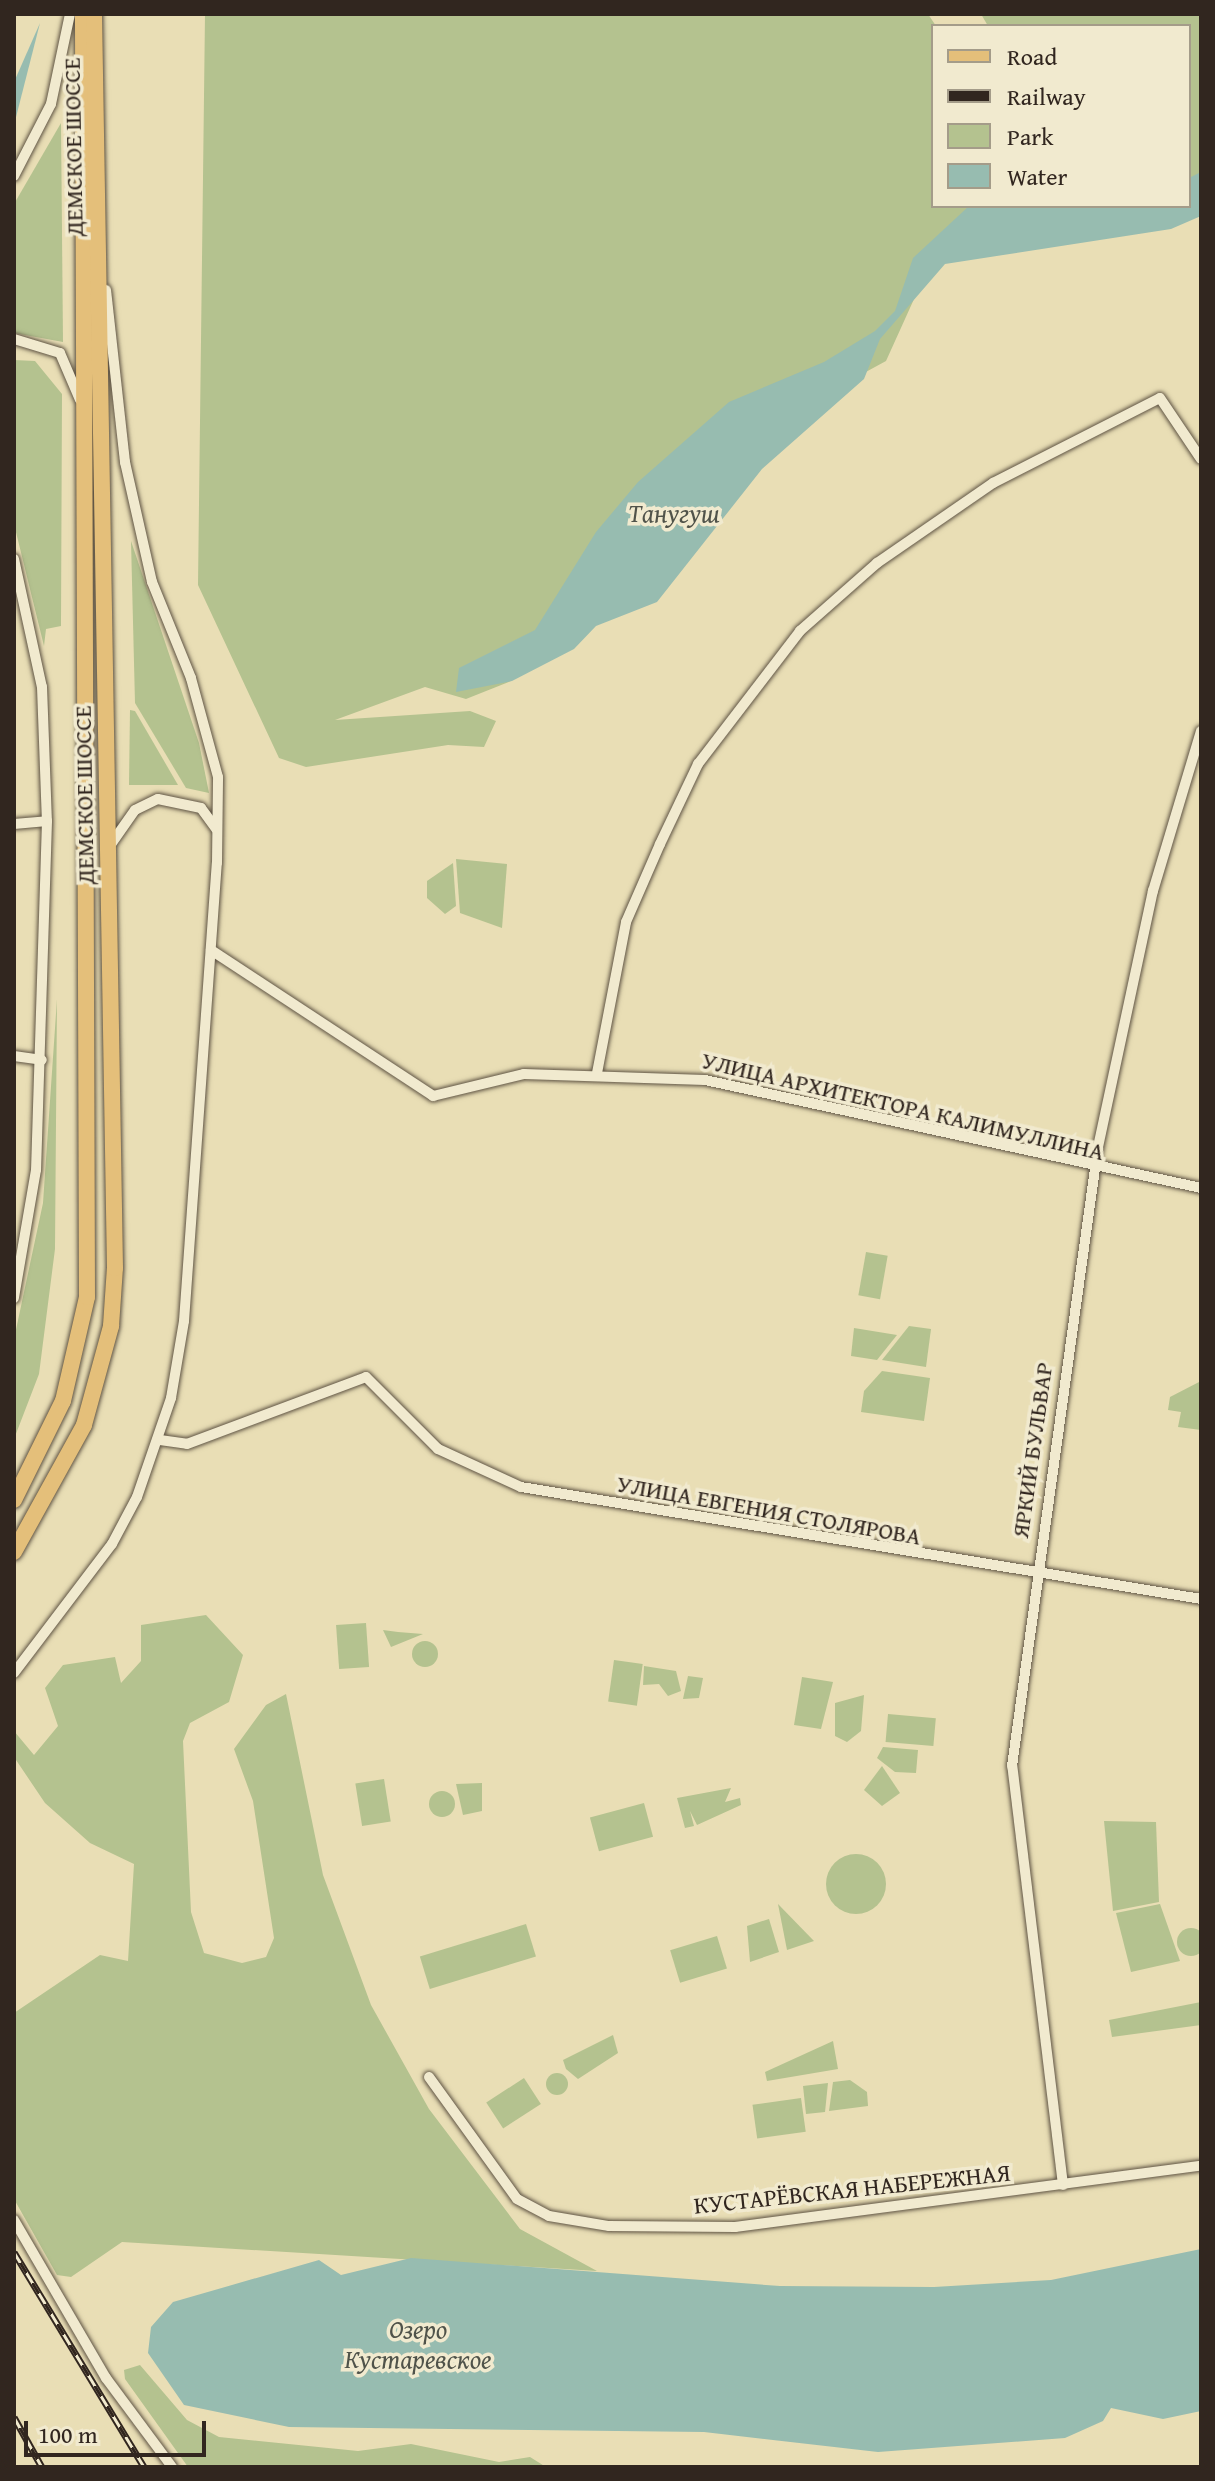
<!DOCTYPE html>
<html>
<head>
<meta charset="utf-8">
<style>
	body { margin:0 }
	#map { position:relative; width:1215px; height:2481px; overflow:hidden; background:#e9deb5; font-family:"Gentium Book Plus",serif }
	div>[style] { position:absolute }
	.green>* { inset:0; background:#b4c28f; transform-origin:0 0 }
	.round { border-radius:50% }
	.water>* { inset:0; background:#97bcb0 }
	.roads { filter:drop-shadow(0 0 2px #5f5444) drop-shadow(0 0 2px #5f5444) }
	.street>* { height:10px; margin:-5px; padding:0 5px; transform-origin:5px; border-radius:5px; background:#f1eacf }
	.primary>* { height:16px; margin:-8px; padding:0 8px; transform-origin:8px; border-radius:8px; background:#e4bf7a }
	.rail>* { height:7px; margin-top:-3.5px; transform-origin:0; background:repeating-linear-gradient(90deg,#f1eacf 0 12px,#31261f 0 24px); box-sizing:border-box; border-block:2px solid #31261f }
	span { translate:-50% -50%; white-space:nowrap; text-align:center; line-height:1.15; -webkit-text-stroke:7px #f1eacf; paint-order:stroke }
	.street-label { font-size:24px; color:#31261f }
	.water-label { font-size:26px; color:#50534a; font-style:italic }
	.frame { position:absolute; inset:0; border:16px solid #31261f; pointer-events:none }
	.legend { position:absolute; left:931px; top:24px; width:260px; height:184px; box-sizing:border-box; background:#f1eacf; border:2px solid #a49c89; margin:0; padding:10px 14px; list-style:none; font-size:24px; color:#31261f }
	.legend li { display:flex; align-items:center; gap:16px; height:40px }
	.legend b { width:40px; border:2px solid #a49c89 }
	.scale { position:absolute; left:24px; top:2421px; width:182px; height:36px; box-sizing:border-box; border:4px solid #31261f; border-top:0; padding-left:10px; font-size:24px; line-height:28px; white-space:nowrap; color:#31261f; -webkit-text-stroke:6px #f1eacf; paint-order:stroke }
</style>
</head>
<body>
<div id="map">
	<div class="green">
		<div style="clip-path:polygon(205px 14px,928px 14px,936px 26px,933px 206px,989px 206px,924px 277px,886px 361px,752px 434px,511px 681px,466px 699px,425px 687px,335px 720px,470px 711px,496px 721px,484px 747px,448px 745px,306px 767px,279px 758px,198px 585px)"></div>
		<div style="clip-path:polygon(981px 14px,1201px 14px,1201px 190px,1189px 191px,1189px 26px,988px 26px)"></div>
		<div style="clip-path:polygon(61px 123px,63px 342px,14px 333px,14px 204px)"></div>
		<div style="clip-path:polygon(14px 360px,35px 361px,62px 394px,61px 626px,46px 629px,44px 646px,14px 524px)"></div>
		<div style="clip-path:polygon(131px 541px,199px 743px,209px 793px,186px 788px,135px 703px)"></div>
		<div style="clip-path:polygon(130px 710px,135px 711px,178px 785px,129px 785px)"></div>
		<div style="clip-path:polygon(456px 859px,507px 864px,502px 928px,460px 913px)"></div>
		<div style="clip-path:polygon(453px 863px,456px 906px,445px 914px,427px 898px,427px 881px)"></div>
		<div style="clip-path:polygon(57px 999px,55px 1249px,39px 1374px,14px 1439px,14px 1339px,43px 1203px)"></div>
		<div style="left:866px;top:1252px;width:22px;height:44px;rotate:10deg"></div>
		<div style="clip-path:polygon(909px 1326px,931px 1329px,926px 1367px,882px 1360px)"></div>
		<div style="clip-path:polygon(854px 1328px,897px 1335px,877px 1360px,851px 1356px)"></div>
		<div style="clip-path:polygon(882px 1371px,930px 1378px,924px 1421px,861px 1412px,864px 1391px)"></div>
		<div style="clip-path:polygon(1201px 1381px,1201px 1430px,1178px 1427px,1181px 1412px,1168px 1410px,1170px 1397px)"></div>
		<div style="clip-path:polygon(206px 1615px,243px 1655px,229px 1702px,190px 1723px,183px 1741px,191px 1912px,204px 1953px,242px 1963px,266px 1957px,274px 1938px,253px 1801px,234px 1749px,266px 1705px,286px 1694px,323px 1875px,371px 2005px,429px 2109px,520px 2229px,597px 2271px,122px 2242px,71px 2277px,57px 2275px,14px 2199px,14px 2013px,100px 1955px,128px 1961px,134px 1864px,90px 1843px,45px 1803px,14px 1757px,14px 1731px,34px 1755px,58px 1726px,45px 1688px,63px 1665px,115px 1657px,121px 1683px,141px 1661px,141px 1625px)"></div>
		<div style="left:366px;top:1623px;width:44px;height:30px;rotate:86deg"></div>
		<div style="clip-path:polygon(383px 1630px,398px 1632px,423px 1634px,391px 1647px)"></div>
		<div class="round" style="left:412px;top:1641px;width:26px;height:26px"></div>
		<div style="left:614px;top:1660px;width:29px;height:42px;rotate:8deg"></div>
		<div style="clip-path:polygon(644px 1666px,676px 1671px,681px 1691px,668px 1696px,659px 1684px,643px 1685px)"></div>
		<div style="clip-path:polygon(688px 1676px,703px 1678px,699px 1698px,683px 1699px)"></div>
		<div style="clip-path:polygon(802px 1677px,833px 1682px,821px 1729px,794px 1725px)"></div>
		<div style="clip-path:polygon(864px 1695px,861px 1731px,847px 1742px,835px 1736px,835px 1703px)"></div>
		<div style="left:888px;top:1714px;width:48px;height:28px;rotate:5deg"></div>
		<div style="clip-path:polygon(883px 1747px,918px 1750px,916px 1773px,895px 1772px,877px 1758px)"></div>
		<div style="clip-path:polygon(882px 1766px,900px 1793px,882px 1806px,864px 1790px)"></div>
		<div style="left:384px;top:1779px;width:43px;height:29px;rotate:81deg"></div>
		<div style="clip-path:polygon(482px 1783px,482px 1811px,463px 1815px,456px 1784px)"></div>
		<div style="clip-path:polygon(731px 1788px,725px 1802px,740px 1798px,741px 1805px,697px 1825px,690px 1811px,694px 1826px,685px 1828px,677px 1798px)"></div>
		<div class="round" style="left:429px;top:1791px;width:26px;height:26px"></div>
		<div style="left:644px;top:1803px;width:35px;height:56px;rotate:75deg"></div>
		<div style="clip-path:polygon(1104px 1821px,1156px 1822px,1159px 1902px,1113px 1911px)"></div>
		<div class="round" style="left:826px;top:1854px;width:60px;height:60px"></div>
		<div style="clip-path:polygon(778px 1904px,814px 1941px,787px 1950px)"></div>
		<div style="clip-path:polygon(1160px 1904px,1180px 1961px,1131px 1972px,1116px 1913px)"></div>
		<div style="clip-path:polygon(769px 1919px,779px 1952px,750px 1962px,747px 1926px)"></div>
		<div style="left:526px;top:1924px;width:34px;height:111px;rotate:73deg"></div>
		<div class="round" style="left:1177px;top:1928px;width:28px;height:28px"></div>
		<div style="left:717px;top:1936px;width:34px;height:49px;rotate:73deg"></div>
		<div style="clip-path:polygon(1201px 2002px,1201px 2025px,1112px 2037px,1109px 2020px)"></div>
		<div style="clip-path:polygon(613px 2035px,618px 2053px,578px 2079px,566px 2069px,563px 2060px)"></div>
		<div style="clip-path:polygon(833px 2041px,838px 2069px,767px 2081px,765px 2072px)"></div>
		<div class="round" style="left:546px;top:2073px;width:22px;height:22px"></div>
		<div style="left:524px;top:2078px;width:31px;height:45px;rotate:57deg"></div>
		<div style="clip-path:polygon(850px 2080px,867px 2092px,868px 2106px,829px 2111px,833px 2082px)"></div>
		<div style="clip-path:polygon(828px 2083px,825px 2112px,806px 2114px,803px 2086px)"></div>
		<div style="left:801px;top:2098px;width:34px;height:49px;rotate:82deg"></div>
		<div style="clip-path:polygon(140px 2365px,187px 2420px,219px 2437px,358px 2451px,411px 2444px,499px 2462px,530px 2457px,546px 2467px,188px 2467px,125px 2379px,124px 2370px)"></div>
	</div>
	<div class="water">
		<div style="clip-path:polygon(40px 23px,14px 125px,14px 82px)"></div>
		<div style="clip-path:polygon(1201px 172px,1201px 216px,1171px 229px,945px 264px,880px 339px,864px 379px,762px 469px,657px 602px,596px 626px,574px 649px,512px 681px,456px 692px,459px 668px,535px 630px,596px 532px,638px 482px,729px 402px,824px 362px,875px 331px,895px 311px,913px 258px,969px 206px,1189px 206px,1189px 178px)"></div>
		<div style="clip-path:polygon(1201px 2249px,1201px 2411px,1163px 2419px,1111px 2408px,1103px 2421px,1065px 2438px,878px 2452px,704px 2432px,289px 2427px,184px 2405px,148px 2353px,151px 2327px,173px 2302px,319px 2260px,341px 2275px,411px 2258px,780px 2286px,934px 2287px,1051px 2280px)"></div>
	</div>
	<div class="roads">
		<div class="street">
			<div style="left:14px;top:176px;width:81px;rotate:-62.8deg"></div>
			<div style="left:51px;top:104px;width:92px;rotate:-78.1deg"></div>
			<div style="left:14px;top:339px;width:48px;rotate:16.9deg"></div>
			<div style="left:60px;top:353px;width:51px;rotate:66.9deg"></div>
			<div style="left:14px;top:559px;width:131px;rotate:77.7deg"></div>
			<div style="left:42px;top:687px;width:134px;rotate:87.9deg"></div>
			<div style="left:47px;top:821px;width:349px;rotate:91.8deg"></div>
			<div style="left:36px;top:1170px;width:130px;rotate:99.8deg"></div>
			<div style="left:14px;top:824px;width:33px;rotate:-5deg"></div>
			<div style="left:109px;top:847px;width:45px;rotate:-54.9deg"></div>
			<div style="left:135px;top:810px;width:25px;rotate:-26deg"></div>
			<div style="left:158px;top:799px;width:44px;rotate:11.8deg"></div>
			<div style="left:201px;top:808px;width:26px;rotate:54deg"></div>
			<div style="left:211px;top:950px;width:266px;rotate:33.3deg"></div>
			<div style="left:433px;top:1096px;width:94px;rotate:-13.6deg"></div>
			<div style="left:524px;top:1074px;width:181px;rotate:1.9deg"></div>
			<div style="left:705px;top:1080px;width:508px;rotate:12.28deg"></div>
			<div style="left:14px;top:1056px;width:28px;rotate:8deg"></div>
			<div style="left:597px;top:1073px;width:154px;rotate:-79.1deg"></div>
			<div style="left:626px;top:922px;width:85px;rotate:-66.4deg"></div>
			<div style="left:660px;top:844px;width:89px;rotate:-64.6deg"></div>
			<div style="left:698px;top:764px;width:168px;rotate:-52.5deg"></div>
			<div style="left:800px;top:631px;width:103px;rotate:-41.4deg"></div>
			<div style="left:877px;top:563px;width:141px;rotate:-34.6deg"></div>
			<div style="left:993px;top:483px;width:187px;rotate:-27deg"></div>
			<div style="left:1160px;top:398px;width:73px;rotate:56.1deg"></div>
			<div style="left:160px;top:1440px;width:27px;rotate:8deg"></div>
			<div style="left:187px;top:1444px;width:191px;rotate:-20.5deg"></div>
			<div style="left:366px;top:1377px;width:102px;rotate:45deg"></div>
			<div style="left:438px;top:1449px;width:91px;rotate:24.6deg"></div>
			<div style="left:521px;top:1487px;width:689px;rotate:9.35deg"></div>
			<div style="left:14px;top:1673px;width:162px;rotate:-52.8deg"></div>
			<div style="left:112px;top:1544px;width:53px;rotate:-62deg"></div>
			<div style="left:137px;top:1497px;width:105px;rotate:-71deg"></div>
			<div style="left:171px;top:1398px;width:78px;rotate:-80.4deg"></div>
			<div style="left:184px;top:1321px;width:459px;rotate:-85.9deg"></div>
			<div style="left:217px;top:863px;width:86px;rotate:-89.3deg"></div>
			<div style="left:218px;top:777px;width:103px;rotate:-105.3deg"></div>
			<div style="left:191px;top:678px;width:104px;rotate:-112.1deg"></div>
			<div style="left:152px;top:582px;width:123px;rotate:-102.7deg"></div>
			<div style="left:125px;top:462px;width:173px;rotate:-96.3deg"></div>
			<div style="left:429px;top:2077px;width:150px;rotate:54.2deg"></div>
			<div style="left:517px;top:2199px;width:36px;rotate:28deg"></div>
			<div style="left:549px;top:2216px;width:61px;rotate:9.5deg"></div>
			<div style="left:609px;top:2226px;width:126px;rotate:0.5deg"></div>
			<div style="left:735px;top:2227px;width:470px;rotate:-7.5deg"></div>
			<div style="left:1063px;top:2185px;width:422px;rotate:-96.9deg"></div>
			<div style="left:1012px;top:1766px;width:625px;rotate:-82.09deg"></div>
			<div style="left:1098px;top:1147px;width:262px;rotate:-77.9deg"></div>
			<div style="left:1153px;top:891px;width:167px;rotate:-73.3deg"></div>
			<div style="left:14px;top:2220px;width:183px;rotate:59.8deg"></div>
			<div style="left:106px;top:2378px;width:111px;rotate:53.4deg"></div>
		</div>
		<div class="primary">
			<div style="left:14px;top:1500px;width:110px;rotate:-63.7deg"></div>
			<div style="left:63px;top:1401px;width:107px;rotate:-77deg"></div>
			<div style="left:87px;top:1297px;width:1283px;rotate:-90.18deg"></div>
			<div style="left:14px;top:1552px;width:145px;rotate:-61.1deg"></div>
			<div style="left:84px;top:1425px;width:103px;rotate:-74.7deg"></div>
			<div style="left:111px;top:1326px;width:58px;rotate:-86.1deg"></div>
			<div style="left:115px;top:1268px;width:1254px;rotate:-90.96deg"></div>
		</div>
	</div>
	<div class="rail">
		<div style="left:14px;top:2252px;width:251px;rotate:58.8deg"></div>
		<div style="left:14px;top:2417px;width:57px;rotate:60.8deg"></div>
	</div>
	<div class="street-label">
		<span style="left:73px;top:147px;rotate:-91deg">ДЕМСКОЕ ШОССЕ</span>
		<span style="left:84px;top:795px;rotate:-91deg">ДЕМСКОЕ ШОССЕ</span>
		<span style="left:903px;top:1106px;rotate:13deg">УЛИЦА АРХИТЕКТОРА КАЛИМУЛЛИНА</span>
		<span style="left:1032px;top:1450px;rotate:-82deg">ЯРКИЙ БУЛЬВАР</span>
		<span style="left:769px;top:1510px;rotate:10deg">УЛИЦА ЕВГЕНИЯ СТОЛЯРОВА</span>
		<span style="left:852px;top:2189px;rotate:-6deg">КУСТАРЁВСКАЯ НАБЕРЕЖНАЯ</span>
	</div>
	<div class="water-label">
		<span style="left:674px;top:513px">Танугуш</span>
		<span style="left:418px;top:2344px">Озеро<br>Кустаревское</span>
	</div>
	<div class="frame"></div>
	<ul class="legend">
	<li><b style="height:10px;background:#e4bf7a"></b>Road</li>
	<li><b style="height:10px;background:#31261f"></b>Railway</li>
	<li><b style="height:22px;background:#b4c28f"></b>Park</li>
	<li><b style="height:22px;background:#97bcb0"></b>Water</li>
	</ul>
	<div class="scale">100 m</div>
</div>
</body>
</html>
